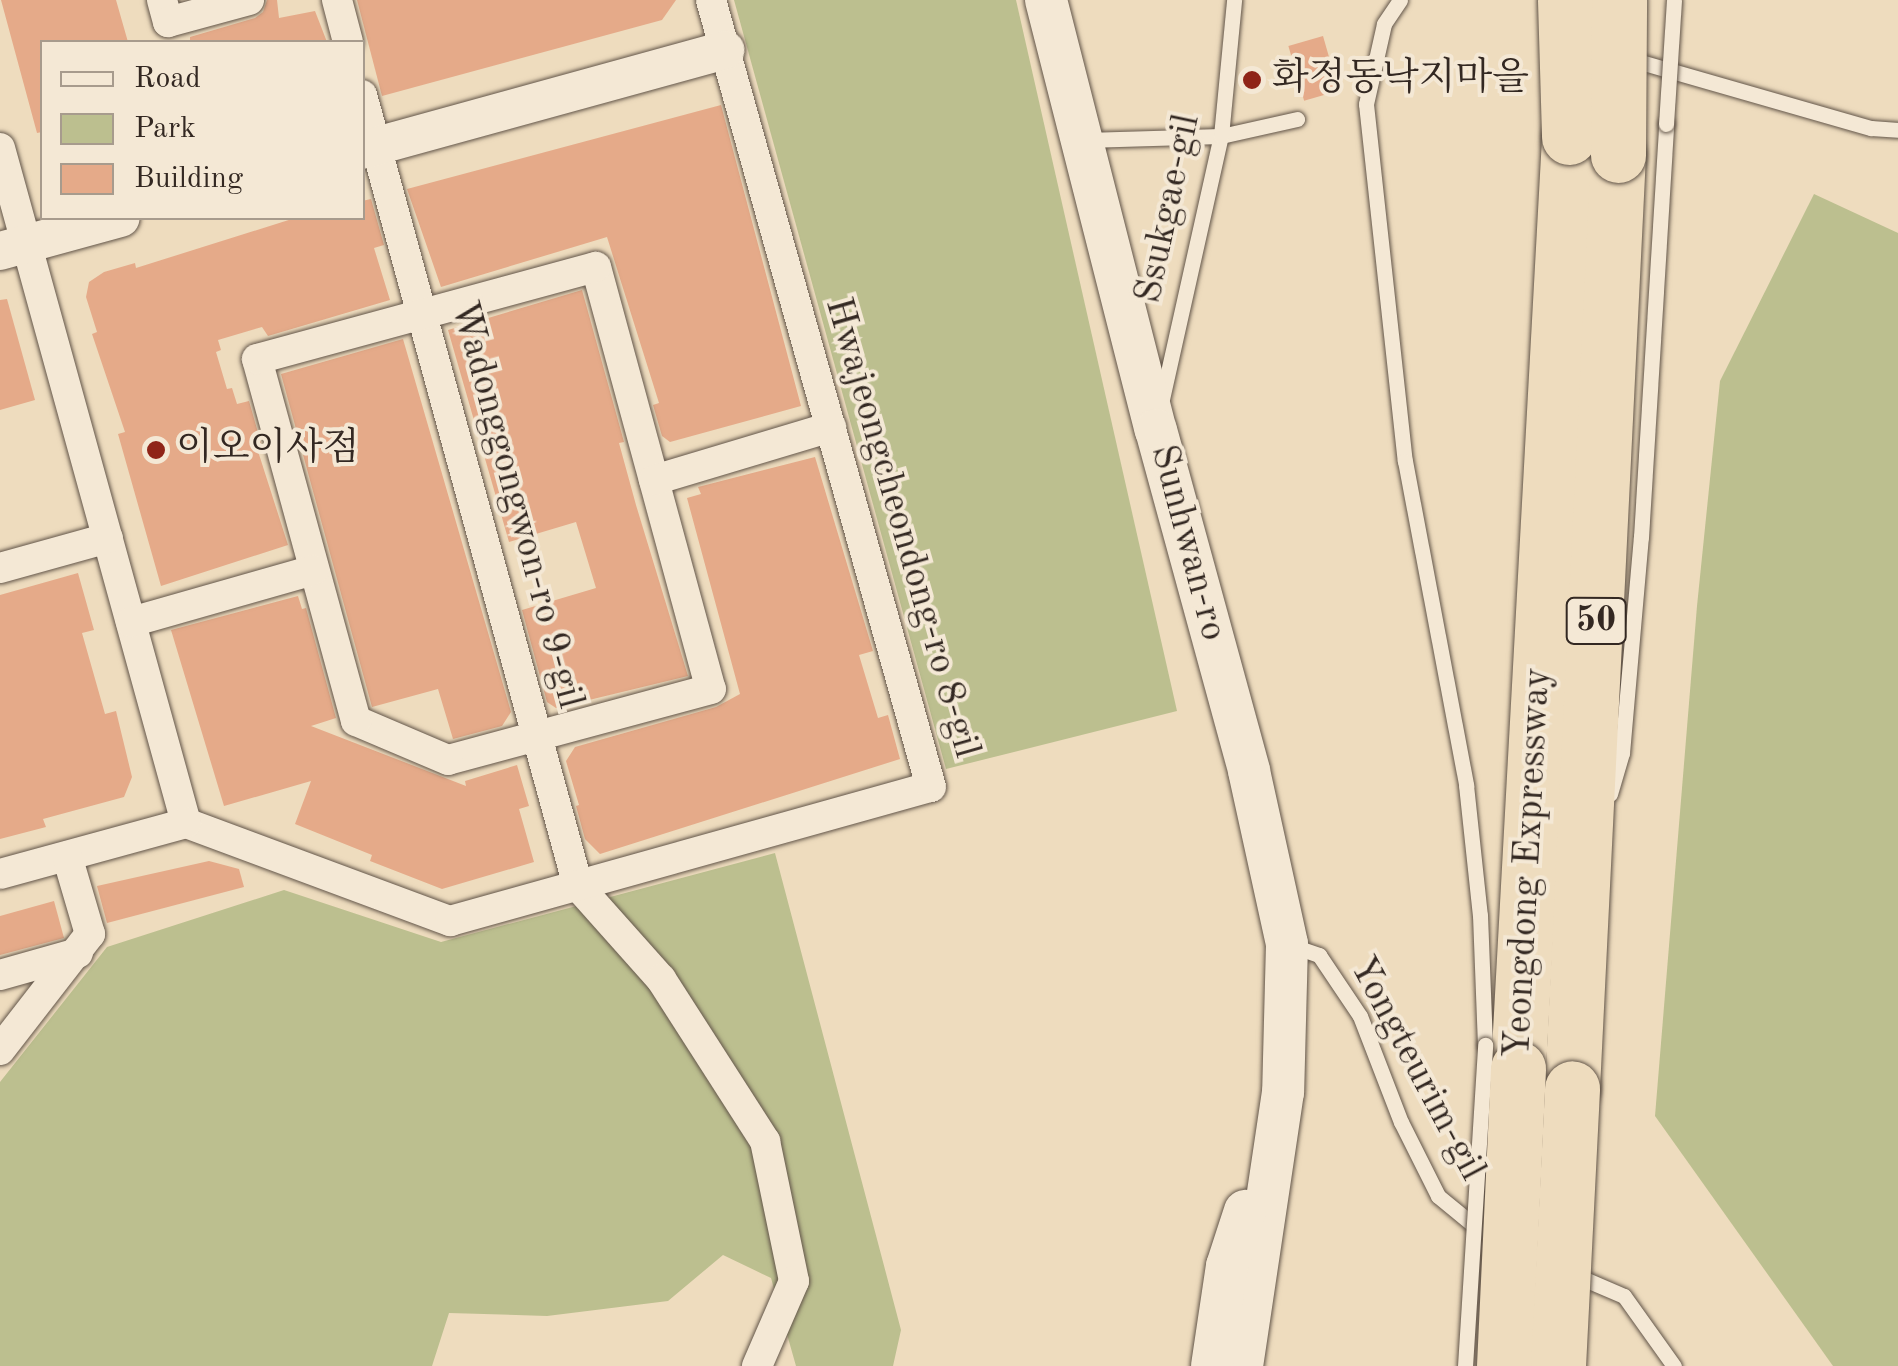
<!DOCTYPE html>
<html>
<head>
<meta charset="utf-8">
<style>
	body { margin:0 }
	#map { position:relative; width:1898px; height:1366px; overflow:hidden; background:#eedcbe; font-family:"Old Standard TT","Noto Serif KR",serif }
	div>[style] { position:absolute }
	.green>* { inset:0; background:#bcbf8f }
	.building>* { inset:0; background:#e5aa89; transform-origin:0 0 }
	.roads { filter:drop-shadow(0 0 2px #625549) drop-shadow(0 0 2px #625549) }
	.service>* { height:15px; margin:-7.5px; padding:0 7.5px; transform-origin:7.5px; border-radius:7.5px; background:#f4e8d5 }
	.minor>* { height:30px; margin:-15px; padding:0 15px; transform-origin:15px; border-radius:15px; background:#f4e8d5 }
	.tertiary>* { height:38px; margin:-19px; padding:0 19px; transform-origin:19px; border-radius:19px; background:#f4e8d5 }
	.secondary>* { height:42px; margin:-21px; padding:0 21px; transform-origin:21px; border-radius:21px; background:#f4e8d5 }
	.motorway>* { height:55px; margin:-27.5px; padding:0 27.5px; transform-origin:27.5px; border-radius:27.5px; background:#eedcbe }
	.bridges { filter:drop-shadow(0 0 2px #625549) drop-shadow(0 0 2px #625549) }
	.service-bridge>* { height:15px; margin:-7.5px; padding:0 7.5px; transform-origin:7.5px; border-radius:7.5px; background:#f4e8d5 }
	.motorway-bridge>* { height:55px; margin:-27.5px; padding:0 27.5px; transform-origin:27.5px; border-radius:27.5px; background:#eedcbe }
	.dots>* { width:28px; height:28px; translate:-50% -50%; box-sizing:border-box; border:5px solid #f4e8d5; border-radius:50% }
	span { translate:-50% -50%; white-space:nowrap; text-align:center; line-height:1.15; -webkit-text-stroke:8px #f4e8d5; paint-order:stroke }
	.shield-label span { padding:2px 8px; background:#f4e8d5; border:2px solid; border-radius:8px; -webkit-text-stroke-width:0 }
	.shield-label { font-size:35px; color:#332822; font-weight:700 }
	.poi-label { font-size:38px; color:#332822 }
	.left { translate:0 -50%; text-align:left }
	.street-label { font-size:38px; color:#332822 }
	.legend { position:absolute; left:40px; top:40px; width:325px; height:180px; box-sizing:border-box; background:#f4e8d5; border:2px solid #a79b8d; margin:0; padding:12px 18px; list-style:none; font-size:30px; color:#332822 }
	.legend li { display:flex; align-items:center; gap:20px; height:50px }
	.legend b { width:50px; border:2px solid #a79b8d }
</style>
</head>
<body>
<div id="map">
	<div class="green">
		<div style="clip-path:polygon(734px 0,1016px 0,1177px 711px,946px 769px)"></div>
		<div style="clip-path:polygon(1814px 194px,1898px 233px,1898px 1366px,1833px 1366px,1655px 1116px,1697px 606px,1720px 381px)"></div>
		<div style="clip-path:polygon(775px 853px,901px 1330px,893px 1366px,796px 1366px,771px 1278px,723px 1255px,668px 1301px,547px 1316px,449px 1313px,432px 1366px,0 1366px,0 1082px,107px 947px,284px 890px,441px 942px)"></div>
	</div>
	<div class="building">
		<div style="clip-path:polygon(1px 0,116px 0,128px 42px,42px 42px,42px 132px,37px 133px)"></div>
		<div style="clip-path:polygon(267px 0,277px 0,279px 18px,315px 11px,327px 42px,190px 42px,190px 37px,255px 18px,263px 12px)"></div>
		<div style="clip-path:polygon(357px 0,676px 0,662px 20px,382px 96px)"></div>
		<div style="left:1323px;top:36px;width:57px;height:36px;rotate:74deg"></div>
		<div style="clip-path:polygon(721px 105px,801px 406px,670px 442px,662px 436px,653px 405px,659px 403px,607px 237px,441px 287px,407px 189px)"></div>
		<div style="clip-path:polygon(371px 199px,384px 245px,374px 248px,390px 300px,268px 336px,262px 327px,218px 340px,221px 350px,216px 352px,227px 389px,232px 388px,237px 404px,249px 401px,261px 443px,256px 445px,288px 545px,161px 586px,118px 434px,125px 432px,92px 334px,97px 332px,86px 297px,89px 282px,104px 272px,135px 263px,136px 268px,295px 218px,362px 218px,362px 201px)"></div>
		<div style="clip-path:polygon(582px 290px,624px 442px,619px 443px,636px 505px,688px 676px,556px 708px,547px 702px,522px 610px,596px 588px,576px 522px,509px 542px,448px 330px)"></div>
		<div style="clip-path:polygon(7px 299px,35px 400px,0 410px,0 300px)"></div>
		<div style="clip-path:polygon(403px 339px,511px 712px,502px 726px,453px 739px,438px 689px,372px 707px,281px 374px)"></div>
		<div style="clip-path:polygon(815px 457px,873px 651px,859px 655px,878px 718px,888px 715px,900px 759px,600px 854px,585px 839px,576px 806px,579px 805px,566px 761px,575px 747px,716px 707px,740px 694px,687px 498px,701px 494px,698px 487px)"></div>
		<div style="clip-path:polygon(78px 573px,94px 630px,82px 633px,105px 714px,116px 711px,132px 777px,124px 797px,43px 819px,46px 827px,0 839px,0 595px)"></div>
		<div style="clip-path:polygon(298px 596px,302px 609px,306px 608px,336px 718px,311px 726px,466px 786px,465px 781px,517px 765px,529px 806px,519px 809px,534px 862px,442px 889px,370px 861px,372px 855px,295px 824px,311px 781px,224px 806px,171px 630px)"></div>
		<div style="clip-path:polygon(209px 861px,239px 869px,244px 887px,107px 923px,97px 886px)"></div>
		<div style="clip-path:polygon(54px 901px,64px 938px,0 955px,0 916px)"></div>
	</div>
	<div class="roads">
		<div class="service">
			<div style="left:1400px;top:0;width:29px;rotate:124deg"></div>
			<div style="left:1384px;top:24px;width:82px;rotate:102.7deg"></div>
			<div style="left:1366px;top:104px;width:359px;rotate:83.8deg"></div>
			<div style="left:1405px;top:461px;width:330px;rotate:79.3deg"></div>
			<div style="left:1466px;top:785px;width:131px;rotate:83.9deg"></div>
			<div style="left:1480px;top:915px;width:130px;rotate:87.8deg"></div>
			<div style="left:1630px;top:59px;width:251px;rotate:16deg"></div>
			<div style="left:1871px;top:128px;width:27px;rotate:4deg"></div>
			<div style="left:1085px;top:140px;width:136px;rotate:-1.7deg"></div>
			<div style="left:1221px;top:136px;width:78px;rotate:-12.6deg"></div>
			<div style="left:1162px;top:399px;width:270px;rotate:-77.4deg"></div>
			<div style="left:1221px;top:136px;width:137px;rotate:-84.5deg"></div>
			<div style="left:1610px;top:794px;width:43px;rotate:-73.7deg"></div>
			<div style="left:1622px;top:753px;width:217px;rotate:-85deg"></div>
			<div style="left:1641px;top:537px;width:414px;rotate:-86.5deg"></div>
			<div style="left:1290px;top:945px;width:31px;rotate:19deg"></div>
			<div style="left:1319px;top:955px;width:73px;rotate:56.1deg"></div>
			<div style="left:1360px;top:1016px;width:114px;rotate:68.9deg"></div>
			<div style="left:1401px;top:1122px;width:83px;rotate:63.4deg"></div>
			<div style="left:1438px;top:1196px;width:57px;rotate:39.3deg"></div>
			<div style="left:1575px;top:1275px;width:53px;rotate:23.2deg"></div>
			<div style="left:1624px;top:1296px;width:86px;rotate:54.5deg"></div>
		</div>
		<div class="minor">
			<div style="left:162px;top:0;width:23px;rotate:75deg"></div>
			<div style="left:168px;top:22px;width:84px;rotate:-15.2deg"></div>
			<div style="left:337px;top:0;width:43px;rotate:75.3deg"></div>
			<div style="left:362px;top:95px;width:820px;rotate:74.73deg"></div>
			<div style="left:578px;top:886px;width:125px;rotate:48.3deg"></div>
			<div style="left:661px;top:979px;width:193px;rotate:57.3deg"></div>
			<div style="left:765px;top:1141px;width:143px;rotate:78.3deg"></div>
			<div style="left:794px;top:1281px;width:93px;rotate:113.5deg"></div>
			<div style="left:0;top:148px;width:700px;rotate:74.59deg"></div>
			<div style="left:596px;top:267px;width:437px;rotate:74.8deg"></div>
			<div style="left:711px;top:689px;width:272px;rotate:164.9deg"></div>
			<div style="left:448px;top:760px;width:100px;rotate:-157deg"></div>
			<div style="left:356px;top:721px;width:375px;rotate:-105.3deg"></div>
			<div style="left:257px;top:359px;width:351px;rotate:-15.2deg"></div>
			<div style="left:654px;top:480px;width:185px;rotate:-16.7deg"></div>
			<div style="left:0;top:568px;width:112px;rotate:-15.5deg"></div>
			<div style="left:131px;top:622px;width:190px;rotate:-15.9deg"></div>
			<div style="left:186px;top:823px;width:282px;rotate:20.4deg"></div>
			<div style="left:450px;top:921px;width:499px;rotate:-15.6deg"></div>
			<div style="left:931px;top:787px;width:817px;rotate:-105.62deg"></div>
			<div style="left:0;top:874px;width:193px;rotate:-15.3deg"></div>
			<div style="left:0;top:975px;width:81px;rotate:-15.8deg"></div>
			<div style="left:0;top:1050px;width:147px;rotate:-52.2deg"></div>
			<div style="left:90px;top:934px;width:81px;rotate:-106.4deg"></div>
		</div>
		<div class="tertiary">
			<div style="left:362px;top:150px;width:377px;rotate:-15.4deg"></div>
			<div style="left:0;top:251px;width:125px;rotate:-15.3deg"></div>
		</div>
		<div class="secondary">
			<div style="left:1046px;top:0;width:444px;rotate:75.7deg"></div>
			<div style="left:1156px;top:430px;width:353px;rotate:74.7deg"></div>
			<div style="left:1249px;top:771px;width:177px;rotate:77.6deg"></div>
			<div style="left:1287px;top:944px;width:148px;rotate:91.5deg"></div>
			<div style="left:1283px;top:1092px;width:277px;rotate:98.5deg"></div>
			<div style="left:1212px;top:1366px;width:101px;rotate:-81.5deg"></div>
			<div style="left:1227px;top:1266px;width:58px;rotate:-71.9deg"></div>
		</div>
		<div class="motorway">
			<div style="left:1518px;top:1068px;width:932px;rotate:-86.86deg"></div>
			<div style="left:1572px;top:1088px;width:934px;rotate:-87.18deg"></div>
		</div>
	</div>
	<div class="bridges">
		<div class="service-bridge">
			<div style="left:1666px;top:124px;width:124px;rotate:-86.3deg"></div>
			<div style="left:1465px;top:1366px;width:322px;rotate:-86.4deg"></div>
		</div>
		<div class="motorway-bridge">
			<div style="left:1565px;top:0;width:137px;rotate:88.3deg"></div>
			<div style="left:1618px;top:155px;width:155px;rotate:-89.6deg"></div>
			<div style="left:1504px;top:1366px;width:298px;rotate:-87.3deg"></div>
			<div style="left:1558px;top:1366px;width:278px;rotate:-87.1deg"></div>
		</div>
	</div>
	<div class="dots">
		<div style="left:1252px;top:80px;background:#8f2418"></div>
		<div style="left:156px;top:450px;background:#8f2418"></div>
	</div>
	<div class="shield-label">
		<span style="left:1596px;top:621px">50</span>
	</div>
	<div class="poi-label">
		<span class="left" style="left:1272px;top:80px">화정동낙지마을</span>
		<span class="left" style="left:176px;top:450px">이오이사점</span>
	</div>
	<div class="street-label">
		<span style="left:1169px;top:209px;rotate:-78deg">Ssukgae-gil</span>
		<span style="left:516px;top:505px;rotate:75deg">Wadonggongwon-ro 9-gil</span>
		<span style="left:901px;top:528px;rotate:74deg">Hwajeongcheondong-ro 8-gil</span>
		<span style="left:1187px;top:543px;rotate:75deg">Sunhwan-ro</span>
		<span style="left:1529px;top:863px;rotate:-87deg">Yeongdong Expressway</span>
		<span style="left:1416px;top:1069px;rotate:62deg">Yongteurim-gil</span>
	</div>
	<ul class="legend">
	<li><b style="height:12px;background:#f4e8d5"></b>Road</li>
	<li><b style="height:28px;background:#bcbf8f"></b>Park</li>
	<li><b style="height:28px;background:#e5aa89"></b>Building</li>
	</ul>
</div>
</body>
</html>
